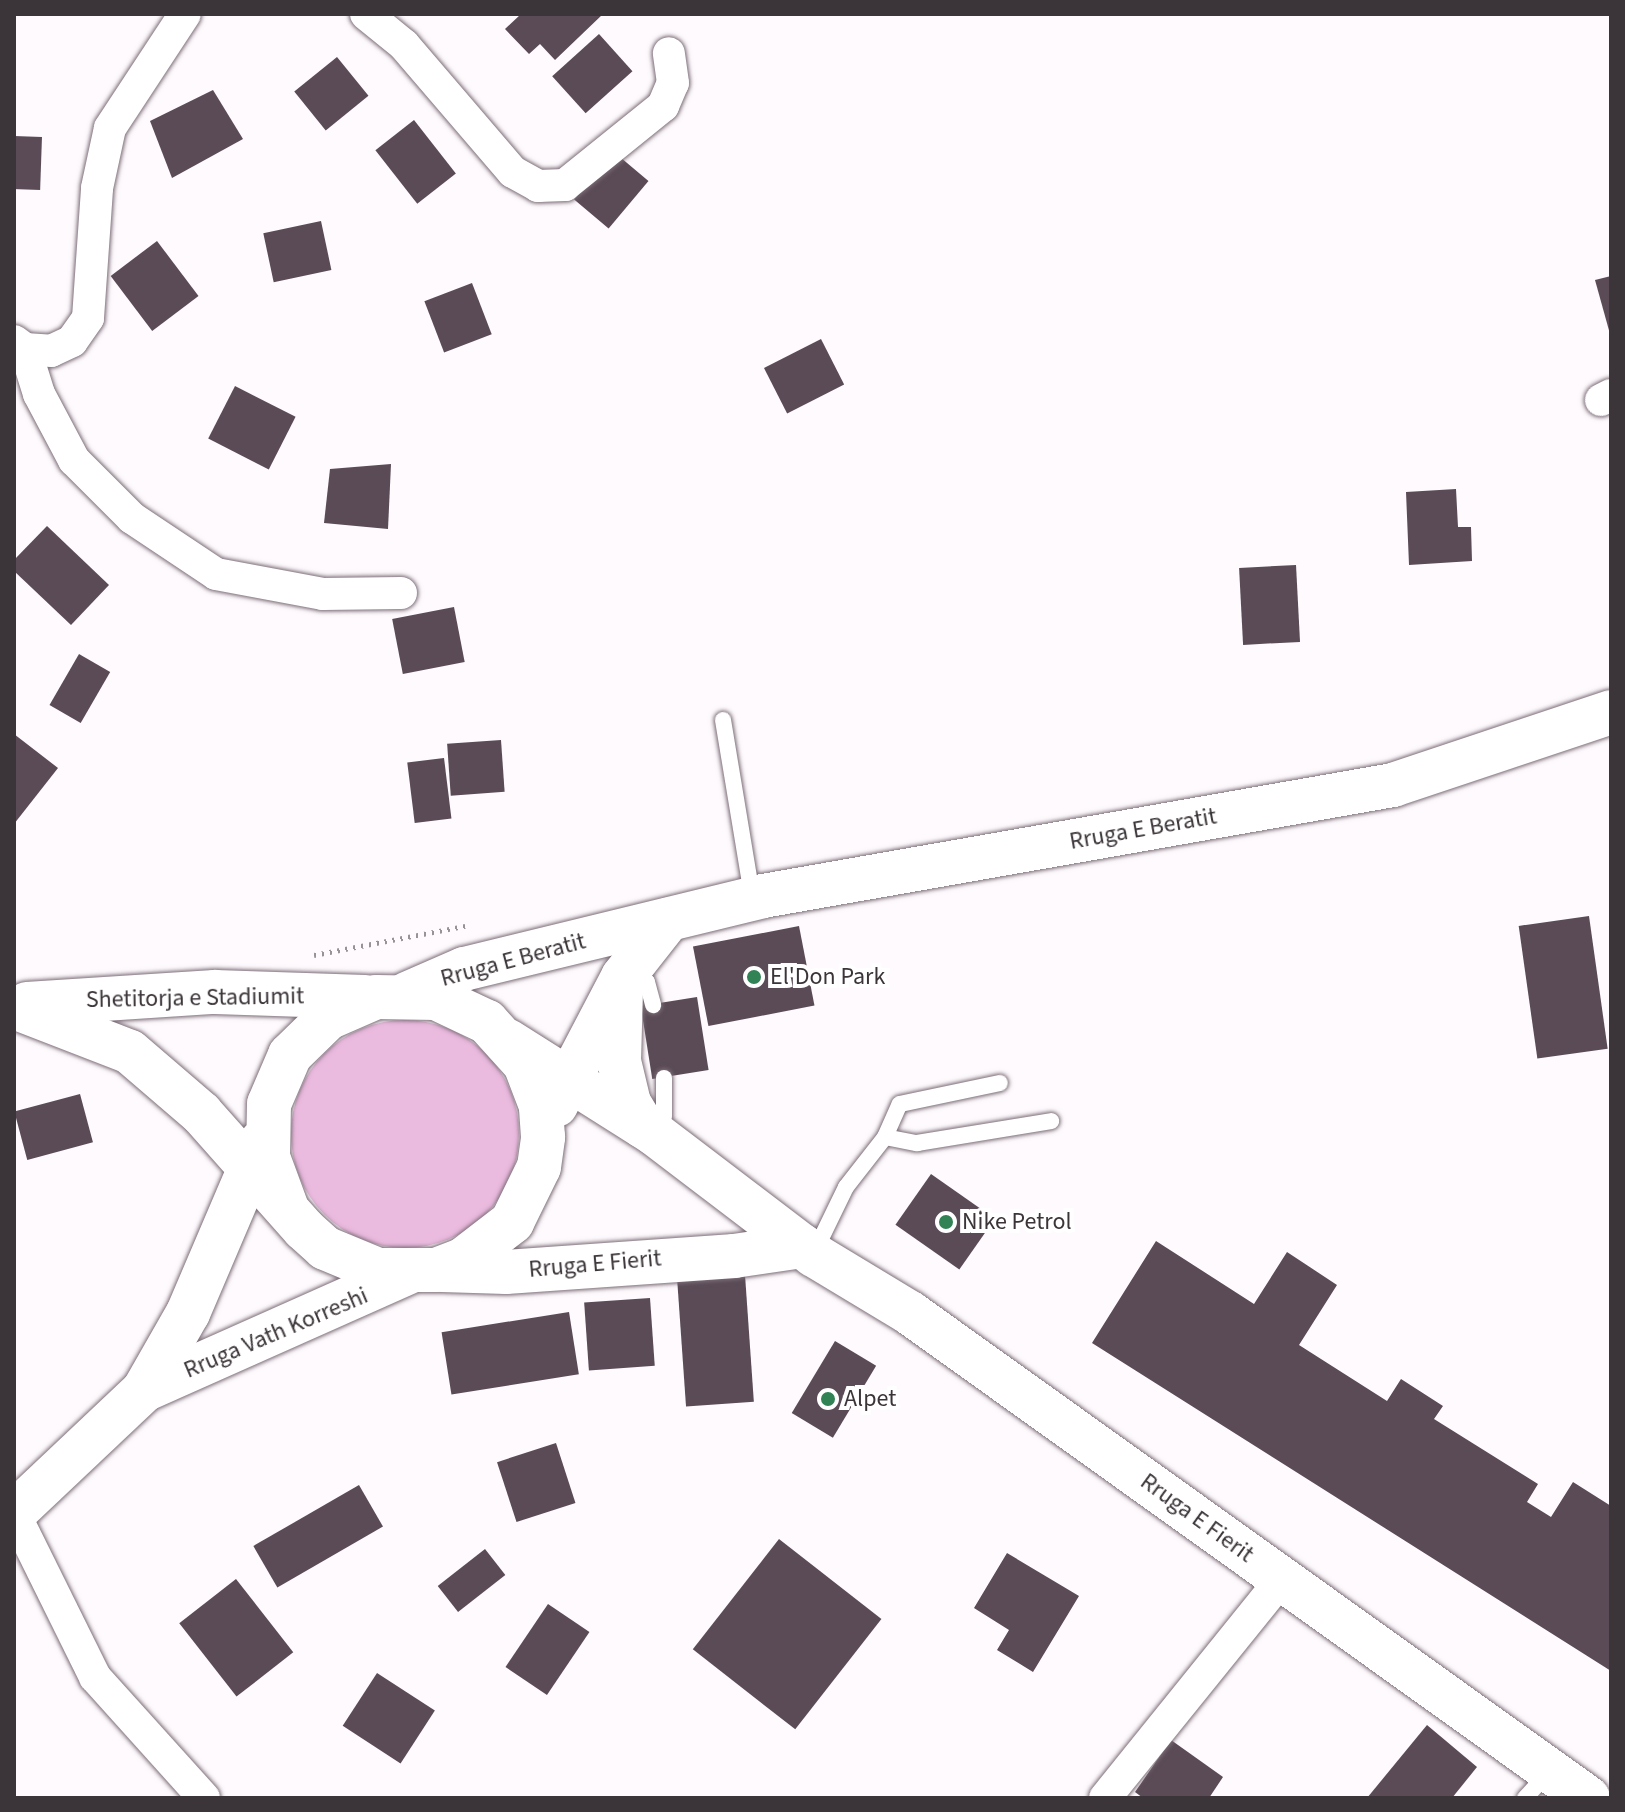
<!DOCTYPE html>
<html>
<head>
<meta charset="utf-8">
<style>
	body { margin:0 }
	#map { position:relative; width:1625px; height:1812px; overflow:hidden; background:#fefafd; font-family:"Source Sans 3",sans-serif }
	div>[style] { position:absolute }
	.green>* { inset:0; background:#ebbadf }
	.round { border-radius:50% }
	.building>* { inset:0; background:#5a4b56; transform-origin:0 0 }
	.path>* { height:5px; margin-top:-2.5px; transform-origin:0; background:repeating-linear-gradient(90deg,#989396 0 2px,transparent 0 8px) }
	.roads { filter:drop-shadow(0 0 2px #7c6d78) drop-shadow(0 0 2px #7c6d78) }
	.service>* { height:16px; margin:-8px; padding:0 8px; transform-origin:8px; border-radius:8px; background:#fff }
	.minor>* { height:32px; margin:-16px; padding:0 16px; transform-origin:16px; border-radius:16px; background:#fff }
	.secondary>* { height:44px; margin:-22px; padding:0 22px; transform-origin:22px; border-radius:22px; background:#fff }
	.dots>* { width:22px; height:22px; translate:-50% -50%; box-sizing:border-box; border:4px solid #fff; border-radius:50% }
	span { translate:-50% -50%; white-space:nowrap; text-align:center; line-height:1.15; -webkit-text-stroke:8px #fff; paint-order:stroke }
	.street-label { font-size:24px; color:#3b3539 }
	.poi-label { font-size:24px; color:#3b3539 }
	.left { translate:0 -50%; text-align:left }
	.frame { position:absolute; inset:0; border:16px solid #3b3539; pointer-events:none }
</style>
</head>
<body>
<div id="map">
	<div class="green">
		<div class="round" style="left:291px;top:1020px;width:228px;height:228px"></div>
	</div>
	<div class="building">
		<div style="clip-path:polygon(521px 14px,603px 14px,555px 60px,540px 44px,529px 54px,505px 29px)"></div>
		<div style="left:599px;top:34px;width:50px;height:63px;rotate:48deg"></div>
		<div style="left:337px;top:57px;width:50px;height:55px;rotate:51deg"></div>
		<div style="clip-path:polygon(213px 90px,243px 139px,172px 178px,150px 121px)"></div>
		<div style="left:414px;top:120px;width:68px;height:49px;rotate:52deg"></div>
		<div style="left:14px;top:136px;width:28px;height:53px;rotate:2deg"></div>
		<div style="left:614px;top:152px;width:45px;height:62px;rotate:40deg"></div>
		<div style="left:321px;top:221px;width:50px;height:59px;rotate:78deg"></div>
		<div style="left:157px;top:241px;width:69px;height:58px;rotate:53deg"></div>
		<div style="clip-path:polygon(1611px 276px,1611px 334px,1610px 334px,1595px 280px)"></div>
		<div style="left:472px;top:283px;width:55px;height:51px;rotate:69deg"></div>
		<div style="left:821px;top:339px;width:51px;height:64px;rotate:63deg"></div>
		<div style="left:235px;top:386px;width:68px;height:59px;rotate:27deg"></div>
		<div style="clip-path:polygon(391px 464px,388px 529px,324px 523px,330px 469px)"></div>
		<div style="clip-path:polygon(1456px 489px,1458px 527px,1471px 527px,1472px 561px,1409px 565px,1406px 492px)"></div>
		<div style="clip-path:polygon(47px 526px,109px 585px,71px 625px,14px 571px,14px 560px)"></div>
		<div style="left:1296px;top:565px;width:77px;height:57px;rotate:87deg"></div>
		<div style="left:454px;top:607px;width:56px;height:63px;rotate:79deg"></div>
		<div style="left:79px;top:654px;width:36px;height:59px;rotate:30deg"></div>
		<div style="clip-path:polygon(14px 734px,58px 768px,14px 824px)"></div>
		<div style="left:501px;top:740px;width:52px;height:54px;rotate:86deg"></div>
		<div style="left:444px;top:758px;width:61px;height:37px;rotate:83deg"></div>
		<div style="left:1589px;top:916px;width:134px;height:71px;rotate:82deg"></div>
		<div style="left:799px;top:926px;width:81px;height:108px;rotate:79deg"></div>
		<div style="left:697px;top:997px;width:74px;height:57px;rotate:81deg"></div>
		<div style="left:80px;top:1094px;width:50px;height:68px;rotate:75deg"></div>
		<div style="left:931px;top:1174px;width:78px;height:62px;rotate:35deg"></div>
		<div style="clip-path:polygon(1156px 1241px,1254px 1304px,1287px 1252px,1337px 1285px,1299px 1345px,1387px 1401px,1401px 1379px,1443px 1406px,1434px 1419px,1538px 1484px,1527px 1502px,1551px 1517px,1573px 1482px,1611px 1506px,1611px 1671px,1092px 1343px)"></div>
		<div style="left:745px;top:1275px;width:127px;height:68px;rotate:86deg"></div>
		<div style="left:650px;top:1298px;width:68px;height:66px;rotate:86deg"></div>
		<div style="left:569px;top:1312px;width:63px;height:129px;rotate:81deg"></div>
		<div style="left:835px;top:1341px;width:48px;height:84px;rotate:31deg"></div>
		<div style="left:556px;top:1443px;width:63px;height:62px;rotate:72deg"></div>
		<div style="left:359px;top:1485px;width:48px;height:122px;rotate:60deg"></div>
		<div style="left:779px;top:1539px;width:130px;height:140px;rotate:38deg"></div>
		<div style="left:485px;top:1549px;width:33px;height:60px;rotate:52deg"></div>
		<div style="clip-path:polygon(1007px 1553px,1079px 1596px,1033px 1672px,997px 1650px,1009px 1630px,974px 1608px)"></div>
		<div style="left:236px;top:1579px;width:93px;height:72px;rotate:52deg"></div>
		<div style="left:548px;top:1604px;width:50px;height:76px;rotate:34deg"></div>
		<div style="left:377px;top:1673px;width:69px;height:63px;rotate:33deg"></div>
		<div style="clip-path:polygon(1427px 1725px,1477px 1767px,1452px 1798px,1367px 1798px)"></div>
		<div style="clip-path:polygon(1171px 1740px,1223px 1777px,1209px 1798px,1143px 1798px,1135px 1792px)"></div>
	</div>
	<div class="path">
		<div style="left:314px;top:955px;width:154px;rotate:-10.9deg"></div>
	</div>
	<div class="roads">
		<div class="service">
			<div style="left:723px;top:720px;width:178px;rotate:80.6deg"></div>
			<div style="left:630px;top:969px;width:21px;rotate:37deg"></div>
			<div style="left:647px;top:982px;width:24px;rotate:75deg"></div>
			<div style="left:655px;top:1132px;width:18px;rotate:-61deg"></div>
			<div style="left:664px;top:1116px;width:38px;rotate:-90deg"></div>
			<div style="left:885px;top:1137px;width:33px;rotate:11deg"></div>
			<div style="left:917px;top:1143px;width:136px;rotate:-9.3deg"></div>
			<div style="left:814px;top:1253px;width:73px;rotate:-64.1deg"></div>
			<div style="left:846px;top:1187px;width:63px;rotate:-52deg"></div>
			<div style="left:885px;top:1137px;width:36px;rotate:-66deg"></div>
			<div style="left:900px;top:1104px;width:102px;rotate:-11.9deg"></div>
			<div style="left:1525px;top:1798px;width:35px;rotate:-47deg"></div>
		</div>
		<div class="minor">
			<div style="left:366px;top:14px;width:49px;rotate:39.2deg"></div>
			<div style="left:404px;top:45px;width:167px;rotate:49.4deg"></div>
			<div style="left:513px;top:172px;width:29px;rotate:29deg"></div>
			<div style="left:538px;top:186px;width:27px;rotate:-2deg"></div>
			<div style="left:565px;top:185px;width:126px;rotate:-38.9deg"></div>
			<div style="left:663px;top:106px;width:25px;rotate:-67deg"></div>
			<div style="left:673px;top:83px;width:30px;rotate:-98deg"></div>
			<div style="left:14px;top:341px;width:14px;rotate:36deg"></div>
			<div style="left:25px;top:349px;width:26px;rotate:4deg"></div>
			<div style="left:51px;top:351px;width:23px;rotate:-25deg"></div>
			<div style="left:72px;top:341px;width:28px;rotate:-55deg"></div>
			<div style="left:88px;top:318px;width:130px;rotate:-86deg"></div>
			<div style="left:97px;top:188px;width:61px;rotate:-77.8deg"></div>
			<div style="left:110px;top:128px;width:136px;rotate:-56.7deg"></div>
			<div style="left:25px;top:349px;width:47px;rotate:72.7deg"></div>
			<div style="left:39px;top:394px;width:75px;rotate:62.1deg"></div>
			<div style="left:74px;top:460px;width:82px;rotate:45deg"></div>
			<div style="left:132px;top:518px;width:101px;rotate:33.7deg"></div>
			<div style="left:216px;top:574px;width:109px;rotate:10.6deg"></div>
			<div style="left:323px;top:594px;width:78px;rotate:-0.7deg"></div>
			<div style="left:1601px;top:400px;width:11px;rotate:-27deg"></div>
			<div style="left:14px;top:1513px;width:183px;rotate:63.7deg"></div>
			<div style="left:95px;top:1677px;width:163px;rotate:48deg"></div>
			<div style="left:1105px;top:1798px;width:282px;rotate:-51.1deg"></div>
		</div>
		<div class="secondary">
			<div style="left:621px;top:990px;width:71px;rotate:91.6deg"></div>
			<div style="left:619px;top:1061px;width:43px;rotate:76.6deg"></div>
			<div style="left:629px;top:1103px;width:27px;rotate:59deg"></div>
			<div style="left:407px;top:994px;width:62px;rotate:-23.7deg"></div>
			<div style="left:464px;top:969px;width:308px;rotate:-13.7deg"></div>
			<div style="left:763px;top:896px;width:640px;rotate:-9.99deg"></div>
			<div style="left:1393px;top:785px;width:230px;rotate:-18.5deg"></div>
			<div style="left:27px;top:1004px;width:188px;rotate:-3.7deg"></div>
			<div style="left:215px;top:992px;width:150px;rotate:1.9deg"></div>
			<div style="left:14px;top:1007px;width:124px;rotate:21.2deg"></div>
			<div style="left:130px;top:1052px;width:94px;rotate:40.7deg"></div>
			<div style="left:201px;top:1113px;width:155px;rotate:48.4deg"></div>
			<div style="left:304px;top:1229px;width:28px;rotate:42deg"></div>
			<div style="left:325px;top:1248px;width:57px;rotate:22.5deg"></div>
			<div style="left:378px;top:1270px;width:58px"></div>
			<div style="left:436px;top:1270px;width:30px;rotate:-21deg"></div>
			<div style="left:464px;top:1259px;width:61px;rotate:-37.6deg"></div>
			<div style="left:512px;top:1222px;width:61px;rotate:-63.9deg"></div>
			<div style="left:539px;top:1167px;width:30px;rotate:-82deg"></div>
			<div style="left:543px;top:1137px;width:31px;rotate:-94deg"></div>
			<div style="left:541px;top:1106px;width:45px;rotate:-110.9deg"></div>
			<div style="left:525px;top:1064px;width:57px;rotate:-132.1deg"></div>
			<div style="left:487px;top:1022px;width:56px;rotate:-154.8deg"></div>
			<div style="left:436px;top:998px;width:60px;rotate:-179deg"></div>
			<div style="left:376px;top:997px;width:52px;rotate:156.4deg"></div>
			<div style="left:328px;top:1018px;width:53px;rotate:135.8deg"></div>
			<div style="left:290px;top:1055px;width:53px;rotate:113.2deg"></div>
			<div style="left:269px;top:1104px;width:53px;rotate:91.1deg"></div>
			<div style="left:268px;top:1157px;width:52px;rotate:69.8deg"></div>
			<div style="left:508px;top:1041px;width:174px;rotate:32.3deg"></div>
			<div style="left:655px;top:1134px;width:200px;rotate:37.3deg"></div>
			<div style="left:814px;top:1255px;width:112px;rotate:31.1deg"></div>
			<div style="left:910px;top:1313px;width:834px;rotate:35.58deg"></div>
			<div style="left:556px;top:1105px;width:144px;rotate:-62.4deg"></div>
			<div style="left:623px;top:977px;width:73px;rotate:-51.7deg"></div>
			<div style="left:442px;top:1270px;width:64px;rotate:1.8deg"></div>
			<div style="left:506px;top:1272px;width:229px;rotate:-4deg"></div>
			<div style="left:734px;top:1256px;width:69px;rotate:-8.4deg"></div>
			<div style="left:144px;top:1390px;width:288px;rotate:-24deg"></div>
			<div style="left:14px;top:1513px;width:179px;rotate:-43.4deg"></div>
			<div style="left:144px;top:1390px;width:89px;rotate:-60.3deg"></div>
			<div style="left:188px;top:1313px;width:186px;rotate:-66.9deg"></div>
		</div>
	</div>
	<div class="dots">
		<div style="left:754px;top:977px;background:#318355"></div>
		<div style="left:946px;top:1222px;background:#318355"></div>
		<div style="left:828px;top:1399px;background:#318355"></div>
	</div>
	<div class="street-label">
		<span style="left:1143px;top:829px;rotate:-10deg">Rruga E Beratit</span>
		<span style="left:513px;top:960px;rotate:-15deg">Rruga E Beratit</span>
		<span style="left:195px;top:998px;rotate:-1deg">Shetitorja e Stadiumit</span>
		<span style="left:595px;top:1264px;rotate:-5deg">Rruga E Fierit</span>
		<span style="left:276px;top:1333px;rotate:-23deg">Rruga Vath Korreshi</span>
		<span style="left:1197px;top:1518px;rotate:36deg">Rruga E Fierit</span>
	</div>
	<div class="poi-label">
		<span class="left" style="left:770px;top:977px">El'Don Park</span>
		<span class="left" style="left:962px;top:1222px">Nike Petrol</span>
		<span class="left" style="left:844px;top:1399px">Alpet</span>
	</div>
	<div class="frame"></div>
</div>
</body>
</html>
